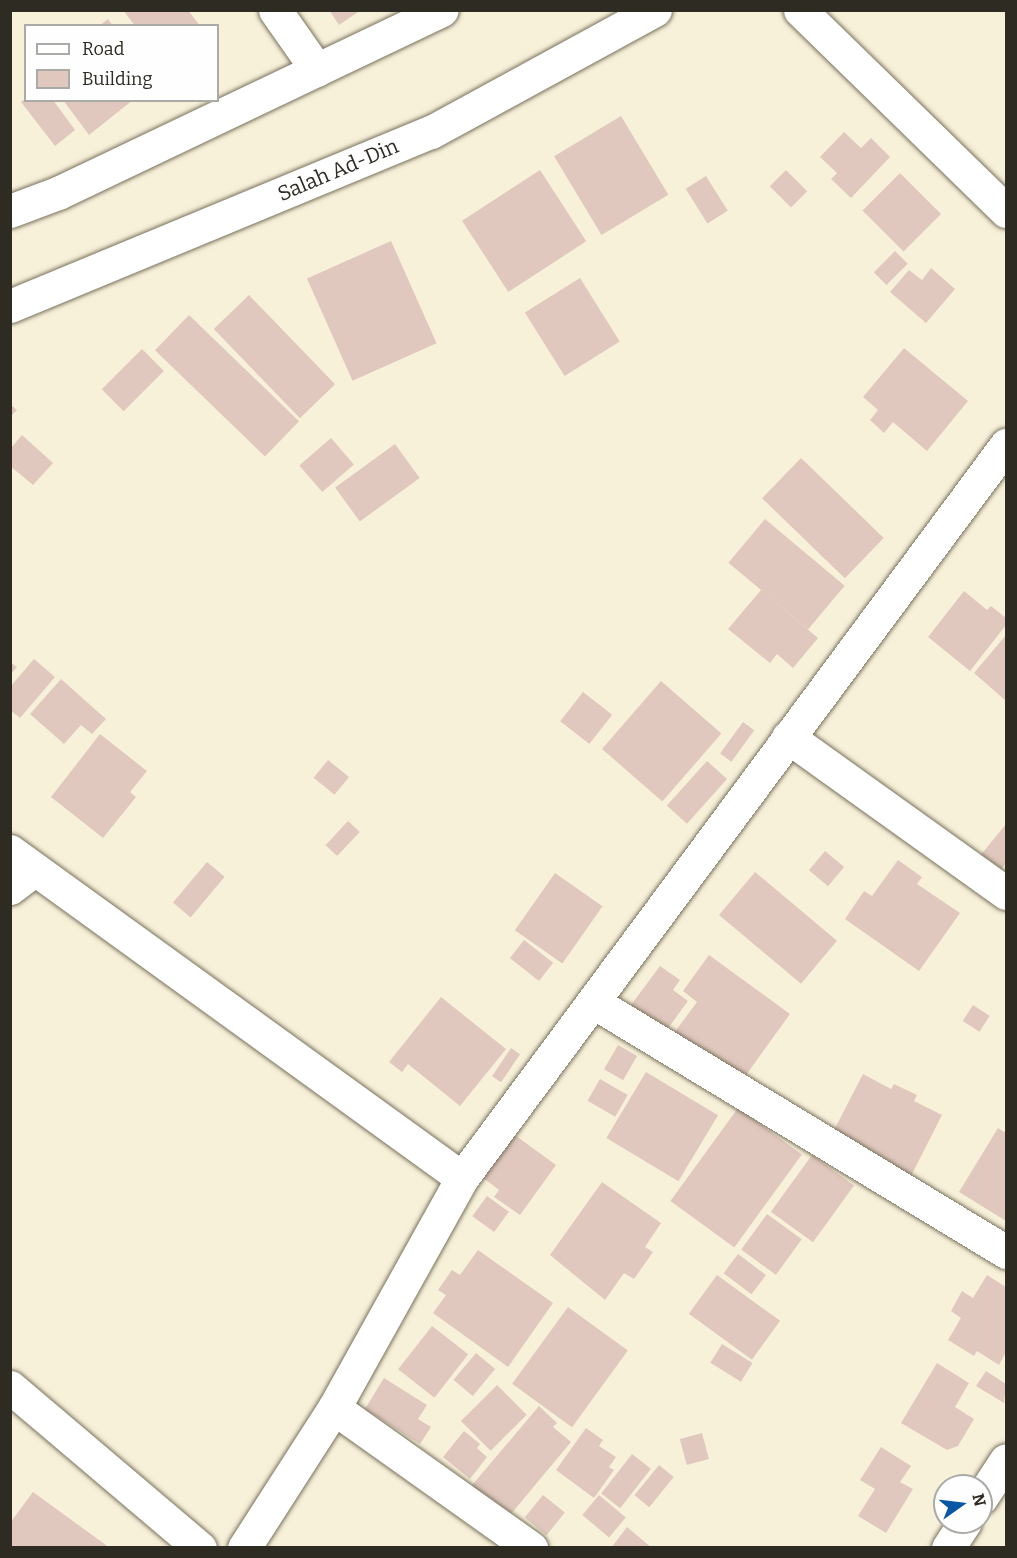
<!DOCTYPE html>
<html>
<head>
<meta charset="utf-8">
<style>
	body { margin:0 }
	#map { position:relative; width:1017px; height:1558px; overflow:hidden; background:#f8f1da; font-family:Bitter,serif }
	div>[style] { position:absolute }
	.building>* { inset:0; background:#e1c8be; transform-origin:0 0 }
	.roads { filter:drop-shadow(0 0 2px #78715c) drop-shadow(0 0 2px #78715c) }
	.minor>* { height:33px; margin:-16.5px; padding:0 16.5px; transform-origin:16.5px; border-radius:16.5px; background:#fff }
	.highway>* { height:33px; margin:-16.5px; padding:0 16.5px; transform-origin:16.5px; border-radius:16.5px; background:#fff }
	span { translate:-50% -50%; white-space:nowrap; text-align:center; line-height:1.15; -webkit-text-stroke:4.5px #fefefe; paint-order:stroke }
	.street-label { font-size:21px; color:#2d2b22 }
	.frame { position:absolute; inset:0; border:12px solid #2d2b22; pointer-events:none }
	.legend { position:absolute; left:24px; top:24px; width:195px; height:78px; box-sizing:border-box; background:#fefefe; border:2px solid #aaaaa6; margin:0; padding:8px 10px; list-style:none; font-size:18px; color:#2d2b22 }
	.legend li { display:flex; align-items:center; gap:12px; height:30px }
	.legend b { width:30px; border:2px solid #aaaaa6 }
	.north { position:absolute; left:933px; top:1474px; width:60px; height:60px; box-sizing:border-box; background:#fefefe; border:2px solid #aaaaa6; border-radius:50%; rotate:76deg; font-size:16px; font-weight:700; line-height:24px; text-align:center; color:#2d2b22 }
	.north::after { content:''; display:block; margin:auto; width:21px; height:27px; background:#0956a4; clip-path:polygon(50% 0,100% 100%,50% 72%,0 100%) }
</style>
</head>
<body>
<div id="map">
	<div class="building">
		<div style="clip-path:polygon(123px 10px,188px 10px,200px 26px,135px 26px)"></div>
		<div style="clip-path:polygon(329px 10px,361px 10px,339px 25px)"></div>
		<div style="clip-path:polygon(108px 19px,113px 26px,99px 26px)"></div>
		<div style="clip-path:polygon(26px 98px,53px 100px,75px 130px,55px 146px,21px 102px)"></div>
		<div style="clip-path:polygon(63px 100px,133px 100px,89px 135px)"></div>
		<div style="left:621px;top:116px;width:92px;height:78px;rotate:59deg"></div>
		<div style="clip-path:polygon(844px 132px,861px 148px,871px 138px,890px 157px,851px 198px,831px 179px,837px 173px,820px 157px)"></div>
		<div style="left:540px;top:170px;width:85px;height:93px;rotate:57deg"></div>
		<div style="left:786px;top:170px;width:30px;height:23px;rotate:45deg"></div>
		<div style="left:900px;top:173px;width:58px;height:53px;rotate:45deg"></div>
		<div style="left:706px;top:176px;width:41px;height:24px;rotate:58deg"></div>
		<div style="left:391px;top:241px;width:112px;height:92px;rotate:66deg"></div>
		<div style="left:895px;top:251px;width:18px;height:30px;rotate:45deg"></div>
		<div style="clip-path:polygon(931px 268px,955px 289px,926px 323px,890px 292px,909px 270px,922px 280px)"></div>
		<div style="left:580px;top:278px;width:75px;height:65px;rotate:58deg"></div>
		<div style="left:249px;top:295px;width:124px;height:49px;rotate:46deg"></div>
		<div style="left:189px;top:315px;width:153px;height:49px;rotate:44deg"></div>
		<div style="clip-path:polygon(904px 348px,968px 401px,927px 451px,893px 422px,884px 433px,870px 420px,878px 410px,863px 397px)"></div>
		<div style="left:142px;top:349px;width:31px;height:57px;rotate:45deg"></div>
		<div style="clip-path:polygon(10px 404px,17px 410px,10px 417px)"></div>
		<div style="clip-path:polygon(22px 435px,53px 463px,33px 485px,10px 466px,10px 449px)"></div>
		<div style="left:331px;top:438px;width:35px;height:42px;rotate:49deg"></div>
		<div style="left:395px;top:444px;width:42px;height:74px;rotate:54deg"></div>
		<div style="left:801px;top:458px;width:115px;height:56px;rotate:44deg"></div>
		<div style="left:765px;top:519px;width:104px;height:57px;rotate:40deg"></div>
		<div style="clip-path:polygon(761px 590px,818px 638px,793px 668px,777px 654px,770px 663px,728px 629px)"></div>
		<div style="clip-path:polygon(964px 591px,987px 610px,991px 606px,1006px 618px,1006px 625px,970px 671px,928px 637px)"></div>
		<div style="clip-path:polygon(1006px 635px,1006px 701px,974px 673px)"></div>
		<div style="clip-path:polygon(34px 659px,55px 677px,20px 718px,10px 710px,10px 687px)"></div>
		<div style="clip-path:polygon(10px 662px,17px 667px,10px 675px)"></div>
		<div style="clip-path:polygon(61px 679px,106px 719px,92px 734px,81px 725px,64px 744px,30px 714px)"></div>
		<div style="left:661px;top:681px;width:80px;height:90px;rotate:41deg"></div>
		<div style="left:583px;top:692px;width:37px;height:37px;rotate:38deg"></div>
		<div style="left:743px;top:722px;width:14px;height:39px;rotate:36deg"></div>
		<div style="clip-path:polygon(100px 734px,147px 771px,130px 792px,136px 797px,103px 838px,51px 797px)"></div>
		<div style="left:328px;top:760px;width:27px;height:23px;rotate:39deg"></div>
		<div style="left:707px;top:761px;width:27px;height:60px;rotate:42deg"></div>
		<div style="left:348px;top:821px;width:16px;height:33px;rotate:43deg"></div>
		<div style="clip-path:polygon(1006px 824px,1006px 863px,998px 873px,979px 857px)"></div>
		<div style="left:825px;top:851px;width:25px;height:25px;rotate:40deg"></div>
		<div style="clip-path:polygon(898px 860px,922px 877px,917px 884px,960px 913px,919px 971px,845px 919px,864px 891px,872px 896px)"></div>
		<div style="left:207px;top:862px;width:23px;height:53px;rotate:40deg"></div>
		<div style="left:755px;top:872px;width:107px;height:56px;rotate:40deg"></div>
		<div style="left:555px;top:873px;width:58px;height:70px;rotate:35deg"></div>
		<div style="left:524px;top:940px;width:37px;height:23px;rotate:38deg"></div>
		<div style="clip-path:polygon(709px 955px,790px 1014px,741px 1082px,674px 1033px,697px 1002px,683px 991px)"></div>
		<div style="clip-path:polygon(660px 966px,680px 980px,673px 990px,688px 1001px,666px 1031px,631px 1005px)"></div>
		<div style="clip-path:polygon(441px 997px,506px 1049px,460px 1106px,408px 1064px,402px 1072px,389px 1062px)"></div>
		<div style="left:973px;top:1005px;width:20px;height:19px;rotate:33deg"></div>
		<div style="left:618px;top:1045px;width:22px;height:28px;rotate:30deg"></div>
		<div style="left:511px;top:1048px;width:11px;height:34px;rotate:34deg"></div>
		<div style="left:646px;top:1072px;width:84px;height:77px;rotate:31deg"></div>
		<div style="clip-path:polygon(863px 1074px,891px 1089px,894px 1084px,917px 1095px,914px 1101px,942px 1115px,911px 1176px,831px 1136px)"></div>
		<div style="left:600px;top:1079px;width:32px;height:25px;rotate:30deg"></div>
		<div style="left:738px;top:1108px;width:79px;height:115px;rotate:36deg"></div>
		<div style="clip-path:polygon(998px 1128px,1006px 1133px,1006px 1221px,959px 1192px)"></div>
		<div style="clip-path:polygon(512px 1133px,556px 1165px,520px 1215px,494px 1197px,499px 1190px,481px 1176px)"></div>
		<div style="left:812px;top:1155px;width:52px;height:70px;rotate:36deg"></div>
		<div style="clip-path:polygon(602px 1182px,661px 1223px,645px 1247px,653px 1252px,634px 1279px,624px 1273px,605px 1300px,550px 1255px)"></div>
		<div style="left:487px;top:1196px;width:27px;height:25px;rotate:36deg"></div>
		<div style="left:767px;top:1214px;width:43px;height:44px;rotate:36deg"></div>
		<div style="clip-path:polygon(478px 1250px,553px 1303px,508px 1367px,433px 1313px,446px 1295px,438px 1290px,452px 1270px,460px 1275px)"></div>
		<div style="left:738px;top:1254px;width:35px;height:24px;rotate:37deg"></div>
		<div style="left:717px;top:1275px;width:78px;height:48px;rotate:36deg"></div>
		<div style="clip-path:polygon(987px 1275px,1006px 1287px,1006px 1352px,999px 1365px,977px 1351px,974px 1356px,948px 1340px,961px 1318px,951px 1311px,962px 1291px,973px 1298px)"></div>
		<div style="left:568px;top:1307px;width:74px;height:95px;rotate:36deg"></div>
		<div style="left:432px;top:1326px;width:46px;height:55px;rotate:38deg"></div>
		<div style="left:722px;top:1344px;width:36px;height:22px;rotate:32deg"></div>
		<div style="left:476px;top:1353px;width:25px;height:35px;rotate:40deg"></div>
		<div style="clip-path:polygon(937px 1363px,969px 1383px,955px 1407px,974px 1419px,958px 1446px,947px 1450px,901px 1423px)"></div>
		<div style="clip-path:polygon(986px 1371px,1006px 1384px,1004px 1403px,976px 1386px)"></div>
		<div style="clip-path:polygon(384px 1378px,427px 1405px,418px 1419px,431px 1427px,420px 1444px,365px 1409px)"></div>
		<div style="left:497px;top:1385px;width:42px;height:51px;rotate:45deg"></div>
		<div style="clip-path:polygon(539px 1406px,557px 1423px,553px 1427px,571px 1442px,505px 1521px,468px 1490px)"></div>
		<div style="clip-path:polygon(586px 1428px,603px 1440px,599px 1446px,616px 1457px,609px 1467px,614px 1470px,594px 1498px,556px 1470px)"></div>
		<div style="clip-path:polygon(464px 1431px,480px 1444px,477px 1448px,487px 1457px,470px 1479px,443px 1457px)"></div>
		<div style="left:702px;top:1433px;width:27px;height:23px;rotate:75deg"></div>
		<div style="clip-path:polygon(881px 1447px,911px 1466px,900px 1482px,913px 1489px,886px 1533px,858px 1516px,875px 1489px,860px 1480px)"></div>
		<div style="left:632px;top:1454px;width:24px;height:50px;rotate:38deg"></div>
		<div style="left:659px;top:1465px;width:19px;height:39px;rotate:39deg"></div>
		<div style="clip-path:polygon(33px 1492px,110px 1548px,10px 1548px,10px 1523px)"></div>
		<div style="left:543px;top:1495px;width:28px;height:29px;rotate:39deg"></div>
		<div style="left:599px;top:1495px;width:35px;height:26px;rotate:40deg"></div>
		<div style="clip-path:polygon(627px 1527px,652px 1548px,611px 1548px)"></div>
	</div>
	<div class="roads">
		<div class="minor">
			<div style="left:275px;top:10px;width:73px;rotate:55deg"></div>
			<div style="left:800px;top:10px;width:288px;rotate:44.3deg"></div>
			<div style="left:788px;top:737px;width:268px;rotate:35.6deg"></div>
			<div style="left:10px;top:851px;width:558px;rotate:35.88deg"></div>
			<div style="left:10px;top:888px;width:31px;rotate:-37deg"></div>
			<div style="left:595px;top:1003px;width:481px;rotate:31.2deg"></div>
			<div style="left:10px;top:1387px;width:249px;rotate:40.3deg"></div>
			<div style="left:334px;top:1408px;width:242px;rotate:35.4deg"></div>
			<div style="left:981px;top:1498px;width:45px;rotate:-56.7deg"></div>
			<div style="left:244px;top:1548px;width:166px;rotate:-57.3deg"></div>
			<div style="left:334px;top:1408px;width:263px;rotate:-60.9deg"></div>
			<div style="left:462px;top:1178px;width:913px;rotate:-53.42deg"></div>
			<div style="left:948px;top:1548px;width:31px;rotate:-57deg"></div>
		</div>
		<div class="highway">
			<div style="left:10px;top:211px;width:51px;rotate:-20.6deg"></div>
			<div style="left:58px;top:193px;width:425px;rotate:-25.5deg"></div>
			<div style="left:10px;top:306px;width:456px;rotate:-22.5deg"></div>
			<div style="left:431px;top:132px;width:255px;rotate:-28.6deg"></div>
		</div>
	</div>
	<div class="street-label">
		<span style="left:338px;top:170px;rotate:-23deg">Salah Ad-Din</span>
	</div>
	<div class="frame"></div>
	<ul class="legend">
	<li><b style="height:8px;background:#fff"></b>Road</li>
	<li><b style="height:16px;background:#e1c8be"></b>Building</li>
	</ul>
	<div class="north">N</div>
</div>
</body>
</html>
